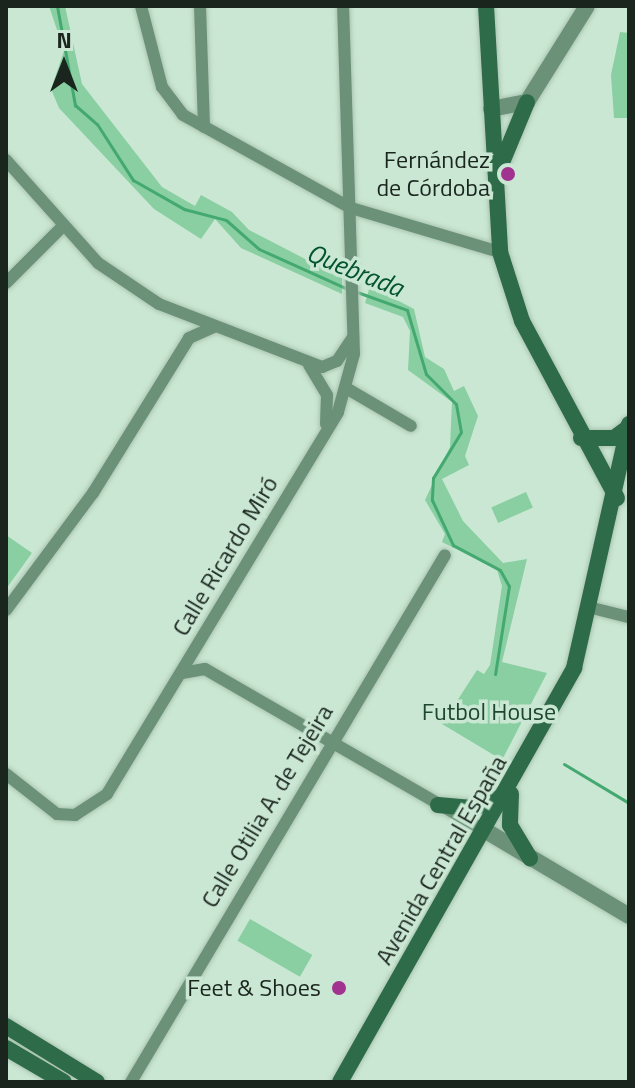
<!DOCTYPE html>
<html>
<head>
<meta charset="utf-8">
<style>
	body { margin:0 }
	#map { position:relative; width:635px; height:1088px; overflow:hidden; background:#cae7d3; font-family:"Titillium Web",sans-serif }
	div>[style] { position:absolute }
	.green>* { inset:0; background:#89cfa2; transform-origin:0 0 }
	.stream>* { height:3px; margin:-1.5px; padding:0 1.5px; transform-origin:1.5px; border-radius:1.5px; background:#44a970 }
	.roads { filter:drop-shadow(0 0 2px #aac4b2) drop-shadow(0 0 2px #aac4b2) }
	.minor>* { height:12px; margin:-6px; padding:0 6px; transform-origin:6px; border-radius:6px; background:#6b9178 }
	.tertiary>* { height:16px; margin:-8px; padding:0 8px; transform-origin:8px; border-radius:8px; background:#6b9178 }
	.secondary>* { height:16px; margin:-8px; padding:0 8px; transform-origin:8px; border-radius:8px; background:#2e6b48 }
	.dots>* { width:22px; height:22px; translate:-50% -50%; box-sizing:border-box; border:4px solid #cae7d3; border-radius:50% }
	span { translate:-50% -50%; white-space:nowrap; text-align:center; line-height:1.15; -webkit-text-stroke:7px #cae7d3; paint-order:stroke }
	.poi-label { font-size:24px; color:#1a251e }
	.right { translate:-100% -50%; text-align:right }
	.street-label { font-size:24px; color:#1a251e }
	.park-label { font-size:24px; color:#1e472f }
	.water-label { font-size:26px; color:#03542f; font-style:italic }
	.frame { position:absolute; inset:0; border:8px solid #1a251e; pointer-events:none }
	.north { position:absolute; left:24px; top:24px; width:80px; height:80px; -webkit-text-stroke:6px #cae7d3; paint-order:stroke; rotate:0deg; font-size:22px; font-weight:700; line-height:32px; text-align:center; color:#1a251e }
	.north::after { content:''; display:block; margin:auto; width:28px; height:36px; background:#1a251e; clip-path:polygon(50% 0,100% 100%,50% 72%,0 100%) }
</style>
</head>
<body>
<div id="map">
	<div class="green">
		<div style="clip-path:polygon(49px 6px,65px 6px,82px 84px,162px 187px,195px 206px,201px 195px,232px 212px,249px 230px,342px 278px,342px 294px,241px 248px,215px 219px,201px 239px,154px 209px,59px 108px,51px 89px,64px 51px)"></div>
		<div style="clip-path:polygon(620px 32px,629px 33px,629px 118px,614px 118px,611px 75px)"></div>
		<div style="clip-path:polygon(370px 286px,414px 309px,425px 357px,444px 369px,454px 391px,464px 386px,478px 416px,465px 456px,469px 465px,442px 479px,463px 521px,503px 563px,527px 559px,502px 662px,547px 673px,502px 760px,442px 724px,477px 670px,484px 674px,490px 665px,502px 586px,497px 570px,442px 542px,445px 534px,425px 500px,450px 447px,452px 402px,408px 370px,410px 331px,403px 317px,365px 303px)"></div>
		<div style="left:526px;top:492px;width:17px;height:38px;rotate:66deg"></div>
		<div style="clip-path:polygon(6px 535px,32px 553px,6px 589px)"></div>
		<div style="left:250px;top:919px;width:72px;height:25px;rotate:30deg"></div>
	</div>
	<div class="stream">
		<div style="left:57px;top:6px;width:101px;rotate:79.7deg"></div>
		<div style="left:75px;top:105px;width:29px;rotate:41deg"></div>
		<div style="left:97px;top:124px;width:67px;rotate:57.3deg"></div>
		<div style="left:133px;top:180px;width:59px;rotate:29.6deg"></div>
		<div style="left:184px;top:209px;width:43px;rotate:14.7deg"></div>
		<div style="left:226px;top:220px;width:44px;rotate:41.3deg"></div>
		<div style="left:259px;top:249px;width:100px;rotate:24.3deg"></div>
		<div style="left:357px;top:292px;width:53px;rotate:19.8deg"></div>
		<div style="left:407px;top:310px;width:67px;rotate:73.5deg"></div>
		<div style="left:426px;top:374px;width:42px;rotate:45deg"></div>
		<div style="left:456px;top:404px;width:28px;rotate:80deg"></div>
		<div style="left:461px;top:432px;width:54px;rotate:121.3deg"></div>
		<div style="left:433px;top:478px;width:22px;rotate:93deg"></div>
		<div style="left:432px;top:500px;width:50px;rotate:65deg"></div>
		<div style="left:453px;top:545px;width:53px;rotate:28deg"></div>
		<div style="left:500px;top:570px;width:18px;rotate:61deg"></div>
		<div style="left:509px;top:586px;width:89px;rotate:99deg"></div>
		<div style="left:564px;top:764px;width:76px;rotate:31deg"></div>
	</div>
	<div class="roads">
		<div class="minor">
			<div style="left:141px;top:6px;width:84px;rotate:75.5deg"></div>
			<div style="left:162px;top:87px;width:35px;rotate:53deg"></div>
			<div style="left:183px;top:115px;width:192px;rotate:29deg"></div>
			<div style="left:351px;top:208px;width:155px;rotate:16.5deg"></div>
			<div style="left:200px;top:6px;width:121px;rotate:88.1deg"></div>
			<div style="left:6px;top:160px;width:138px;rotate:48.2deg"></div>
			<div style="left:98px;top:263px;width:73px;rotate:33.9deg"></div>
			<div style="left:159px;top:304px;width:175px;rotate:21.1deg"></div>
			<div style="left:322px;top:367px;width:16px;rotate:-22deg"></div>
			<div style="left:337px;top:361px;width:29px;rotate:-56deg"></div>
			<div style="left:6px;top:283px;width:81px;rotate:-45deg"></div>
			<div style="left:309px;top:365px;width:35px;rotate:59deg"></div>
			<div style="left:327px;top:395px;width:29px;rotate:92deg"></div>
			<div style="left:346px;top:388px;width:75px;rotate:30.3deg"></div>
			<div style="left:592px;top:608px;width:38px;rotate:14deg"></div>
			<div style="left:6px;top:610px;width:146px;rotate:-53.4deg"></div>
			<div style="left:93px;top:493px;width:182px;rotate:-58.2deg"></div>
			<div style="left:189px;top:338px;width:27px;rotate:-24deg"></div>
			<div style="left:182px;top:673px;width:23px;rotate:-10deg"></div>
			<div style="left:205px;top:669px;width:324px;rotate:30deg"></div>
			<div style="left:6px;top:774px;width:65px;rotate:38.1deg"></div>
			<div style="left:57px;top:814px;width:18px;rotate:3deg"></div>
			<div style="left:75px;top:815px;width:38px;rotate:-33deg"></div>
			<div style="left:107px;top:794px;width:446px;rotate:-58.8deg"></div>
			<div style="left:338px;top:412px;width:60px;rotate:-74.6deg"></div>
			<div style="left:354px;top:354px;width:348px;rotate:-91.8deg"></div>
			<div style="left:131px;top:1082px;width:613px;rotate:-59.21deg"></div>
		</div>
		<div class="tertiary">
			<div style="left:491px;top:109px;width:37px;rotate:-11deg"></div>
			<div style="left:527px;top:102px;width:113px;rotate:-58deg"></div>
			<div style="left:486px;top:831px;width:166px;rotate:30.7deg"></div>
		</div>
		<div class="secondary">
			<div style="left:486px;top:6px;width:246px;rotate:86.7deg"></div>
			<div style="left:500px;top:252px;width:72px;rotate:72.3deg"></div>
			<div style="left:522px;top:321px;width:201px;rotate:61.8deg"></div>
			<div style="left:496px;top:177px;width:81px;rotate:-67.5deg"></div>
			<div style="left:581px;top:438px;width:33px"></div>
			<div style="left:614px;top:438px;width:19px;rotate:-36deg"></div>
			<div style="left:511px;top:794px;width:31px;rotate:92deg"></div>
			<div style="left:510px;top:825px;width:39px;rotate:59deg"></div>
			<div style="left:438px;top:805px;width:37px;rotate:5deg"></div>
			<div style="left:475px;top:808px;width:34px;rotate:-23deg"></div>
			<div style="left:6px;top:1026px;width:107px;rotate:31.6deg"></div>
			<div style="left:6px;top:1048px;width:67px;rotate:30.4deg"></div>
			<div style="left:340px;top:1082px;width:476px;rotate:-60.5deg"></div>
			<div style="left:574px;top:668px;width:250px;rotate:-77.3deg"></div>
		</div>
	</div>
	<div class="dots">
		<div style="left:508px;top:174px;background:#a2328f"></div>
		<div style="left:339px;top:988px;background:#a2328f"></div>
	</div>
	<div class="poi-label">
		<span class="right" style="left:490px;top:174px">Fernández<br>de Córdoba</span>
		<span class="right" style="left:321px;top:988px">Feet &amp; Shoes</span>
	</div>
	<div class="street-label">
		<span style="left:225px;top:556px;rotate:-59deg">Calle Ricardo Miró</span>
		<span style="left:267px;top:806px;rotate:-59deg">Calle Otilia A. de Tejeira</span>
		<span style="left:441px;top:860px;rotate:-60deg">Avenida Central España</span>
	</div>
	<div class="park-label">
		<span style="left:489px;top:712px">Futbol House</span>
	</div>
	<div class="water-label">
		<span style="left:355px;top:270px;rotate:22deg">Quebrada</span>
	</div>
	<div class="frame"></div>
	<div class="north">N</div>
</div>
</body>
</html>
